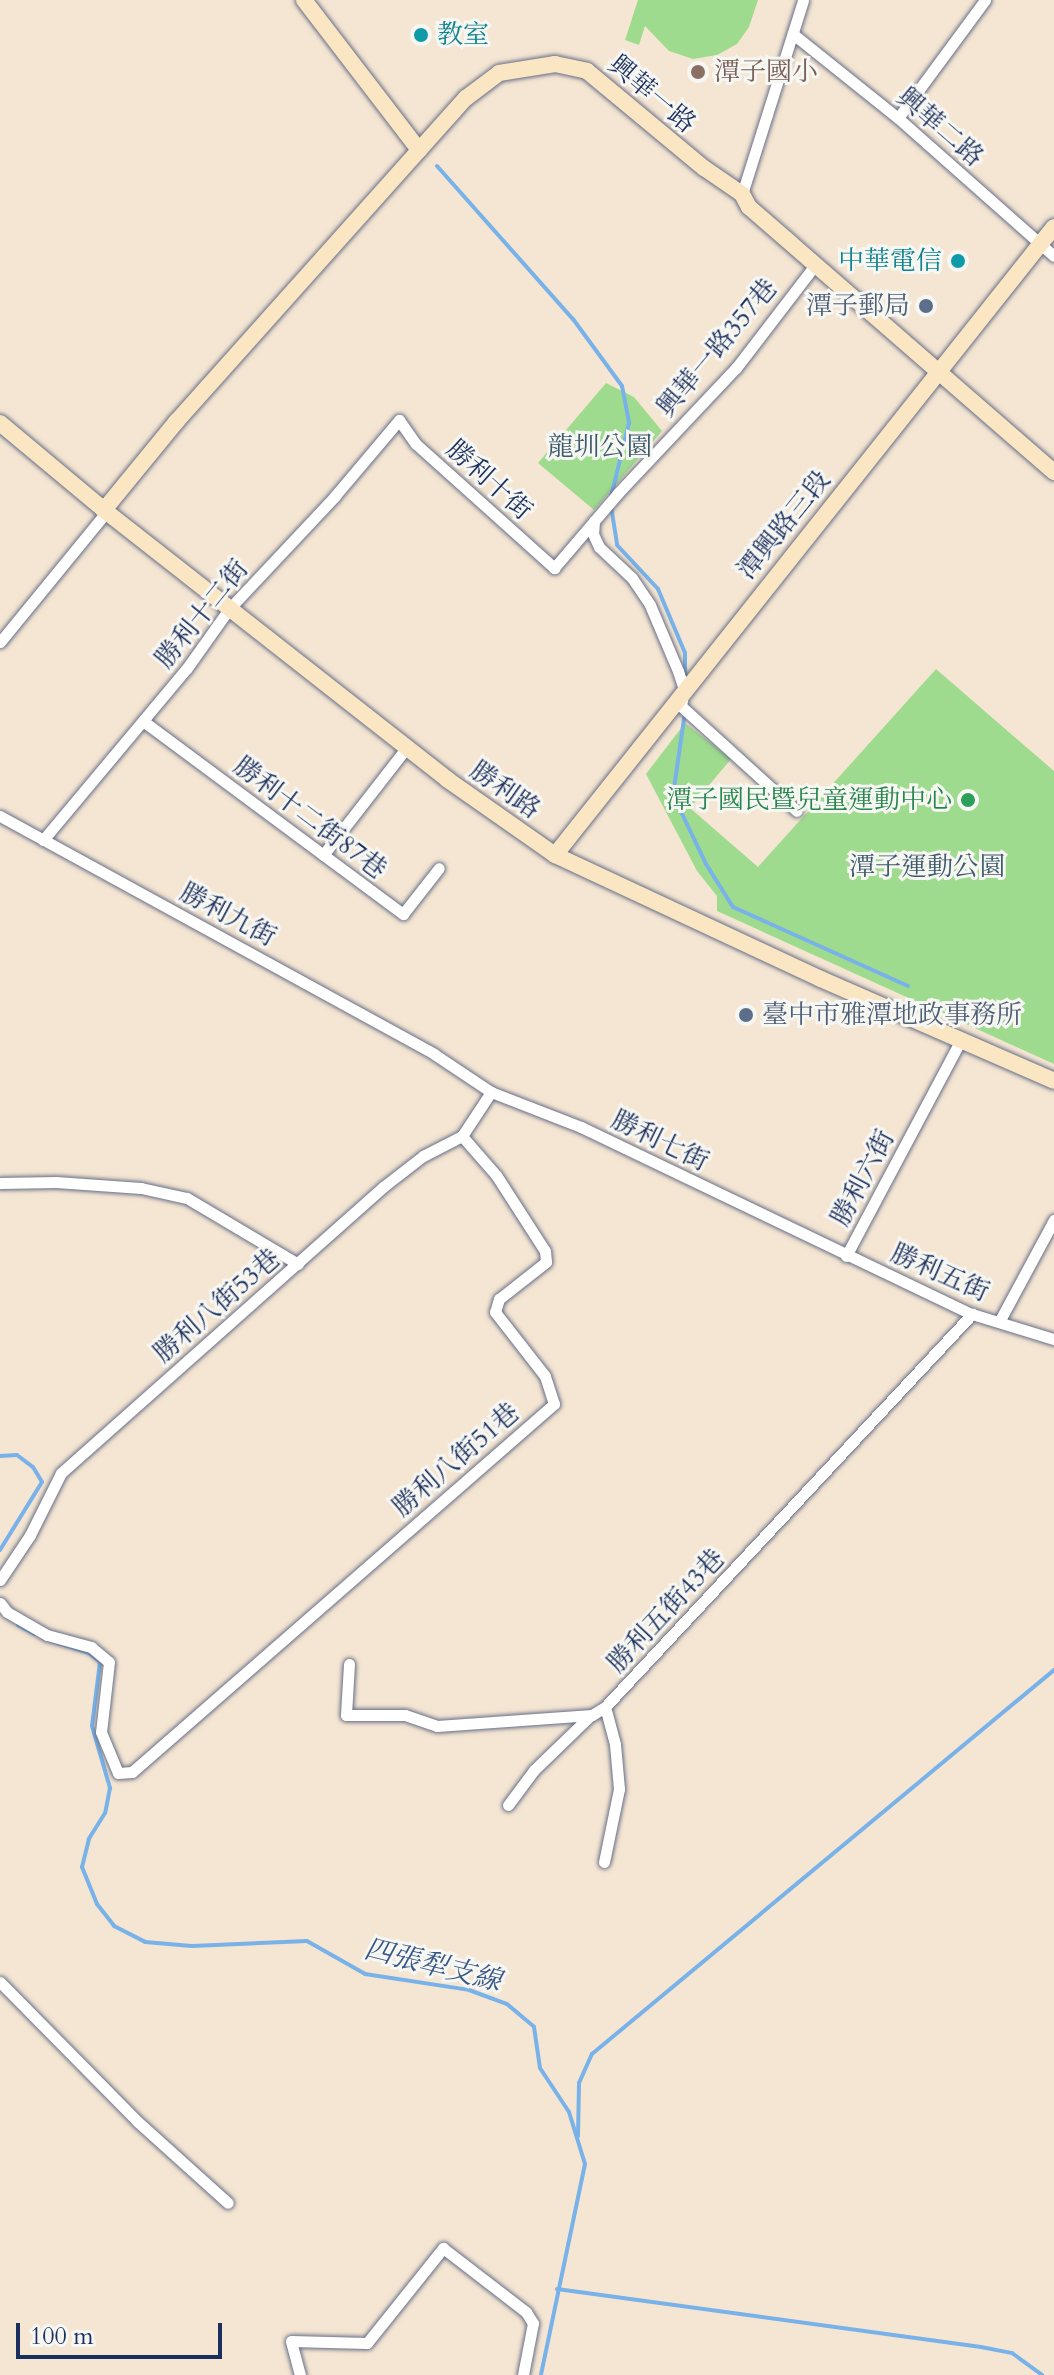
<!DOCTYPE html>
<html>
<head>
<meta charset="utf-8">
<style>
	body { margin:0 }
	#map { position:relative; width:1054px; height:2375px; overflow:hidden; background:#f5e6d3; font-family:Cardo,"Noto Serif TC",serif }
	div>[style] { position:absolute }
	.green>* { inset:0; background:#9fdb8e }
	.stream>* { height:4px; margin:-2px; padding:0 2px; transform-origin:2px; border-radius:2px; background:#78b2e9 }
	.roads { filter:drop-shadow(0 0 2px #676f87) drop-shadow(0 0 2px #676f87) }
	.street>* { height:11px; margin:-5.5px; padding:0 5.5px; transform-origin:5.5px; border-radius:5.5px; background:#fff }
	.secondary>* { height:16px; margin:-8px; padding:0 8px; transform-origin:8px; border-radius:8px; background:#fbe6c4 }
	.dots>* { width:22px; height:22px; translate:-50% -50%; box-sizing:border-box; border:4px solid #f6f6f2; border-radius:50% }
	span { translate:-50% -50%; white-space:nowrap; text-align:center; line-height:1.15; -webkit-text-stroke:6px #f6f6f2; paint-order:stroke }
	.culture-label { font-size:26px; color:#0d838f }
	.left { translate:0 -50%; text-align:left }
	.right { translate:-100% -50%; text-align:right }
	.education-label { font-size:26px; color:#785e54 }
	.street-label { font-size:26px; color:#1b2f5e }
	.service-label { font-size:26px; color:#4e5e75 }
	.park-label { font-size:26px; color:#3c5a6a }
	.leisure-label { font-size:26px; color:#27864d }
	.water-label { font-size:28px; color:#375688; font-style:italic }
	.scale { position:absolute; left:16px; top:2323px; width:206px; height:36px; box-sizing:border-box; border:4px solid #1b2f5e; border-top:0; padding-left:10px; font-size:24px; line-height:28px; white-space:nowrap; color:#1b2f5e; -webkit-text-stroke:6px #f6f6f2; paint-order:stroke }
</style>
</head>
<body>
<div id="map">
	<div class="green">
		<div style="clip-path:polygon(638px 0,758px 0,749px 27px,737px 44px,717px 55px,693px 59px,669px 51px,645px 26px,639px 45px,625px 40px)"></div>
		<div style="clip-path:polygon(606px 383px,634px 397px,662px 431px,594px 510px,538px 463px)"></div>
		<div style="clip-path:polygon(936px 669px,1054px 771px,1054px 1064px,717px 911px,717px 896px,697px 871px,646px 774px,685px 723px,731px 759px,690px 808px,758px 867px)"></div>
	</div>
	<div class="stream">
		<div style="left:437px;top:166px;width:205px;rotate:48.4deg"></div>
		<div style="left:573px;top:319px;width:83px;rotate:53.8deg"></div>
		<div style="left:622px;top:386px;width:38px;rotate:79deg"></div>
		<div style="left:629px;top:423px;width:76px;rotate:103.7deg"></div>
		<div style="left:611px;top:506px;width:39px;rotate:81deg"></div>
		<div style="left:617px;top:545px;width:60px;rotate:47deg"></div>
		<div style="left:658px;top:589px;width:69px;rotate:67.1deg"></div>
		<div style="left:685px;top:653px;width:26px;rotate:90deg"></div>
		<div style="left:685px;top:712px;width:84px;rotate:98.2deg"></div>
		<div style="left:673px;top:795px;width:76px;rotate:64.4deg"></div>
		<div style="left:706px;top:864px;width:51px;rotate:57.9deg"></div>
		<div style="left:733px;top:907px;width:192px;rotate:24.3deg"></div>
		<div style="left:0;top:1456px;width:17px;rotate:-3deg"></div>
		<div style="left:17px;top:1455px;width:20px;rotate:37deg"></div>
		<div style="left:33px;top:1467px;width:17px;rotate:59deg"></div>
		<div style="left:42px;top:1482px;width:80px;rotate:121.7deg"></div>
		<div style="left:18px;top:1625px;width:19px;rotate:28deg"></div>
		<div style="left:43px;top:1638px;width:48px;rotate:18.1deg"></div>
		<div style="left:89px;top:1653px;width:14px;rotate:39deg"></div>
		<div style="left:100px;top:1662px;width:64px;rotate:97.1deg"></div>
		<div style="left:92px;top:1726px;width:65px;rotate:73.8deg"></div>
		<div style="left:110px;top:1788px;width:25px;rotate:101deg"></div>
		<div style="left:105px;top:1813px;width:31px;rotate:122deg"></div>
		<div style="left:89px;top:1839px;width:29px;rotate:104deg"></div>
		<div style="left:82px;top:1867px;width:40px;rotate:68deg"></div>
		<div style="left:97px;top:1904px;width:28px;rotate:52deg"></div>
		<div style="left:114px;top:1926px;width:35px;rotate:27deg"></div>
		<div style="left:145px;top:1942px;width:47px;rotate:4.9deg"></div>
		<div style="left:192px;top:1946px;width:115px;rotate:-2.5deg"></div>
		<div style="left:307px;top:1941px;width:67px;rotate:29.6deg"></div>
		<div style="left:365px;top:1974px;width:105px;rotate:8.7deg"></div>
		<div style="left:469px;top:1990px;width:40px;rotate:20.2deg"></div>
		<div style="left:507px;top:2004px;width:35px;rotate:40deg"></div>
		<div style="left:534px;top:2027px;width:41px;rotate:81.7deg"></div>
		<div style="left:540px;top:2068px;width:53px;rotate:56.6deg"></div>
		<div style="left:569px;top:2112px;width:54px;rotate:72.9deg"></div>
		<div style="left:585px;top:2164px;width:216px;rotate:101.8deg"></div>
		<div style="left:578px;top:2136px;width:53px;rotate:-88.9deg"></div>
		<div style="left:579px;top:2083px;width:32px;rotate:-66deg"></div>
		<div style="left:592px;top:2054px;width:601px;rotate:-39.73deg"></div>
		<div style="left:557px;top:2289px;width:428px;rotate:7.8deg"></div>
		<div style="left:981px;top:2347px;width:32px;rotate:11deg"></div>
		<div style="left:1012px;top:2353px;width:37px;rotate:36deg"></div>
	</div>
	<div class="roads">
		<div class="street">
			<div style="left:793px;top:34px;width:134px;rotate:38.7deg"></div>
			<div style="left:898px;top:118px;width:208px;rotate:41.5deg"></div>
			<div style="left:898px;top:118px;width:147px;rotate:-53.6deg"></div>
			<div style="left:742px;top:194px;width:203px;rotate:-72.5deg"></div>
			<div style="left:594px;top:521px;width:13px;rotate:94deg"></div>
			<div style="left:593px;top:534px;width:14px;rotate:65deg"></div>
			<div style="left:599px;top:547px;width:45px;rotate:43.2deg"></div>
			<div style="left:632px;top:578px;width:32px;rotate:56deg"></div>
			<div style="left:650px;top:605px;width:72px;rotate:67deg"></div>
			<div style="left:678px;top:671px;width:20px;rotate:72deg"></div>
			<div style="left:684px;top:690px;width:16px;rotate:101deg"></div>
			<div style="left:681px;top:706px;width:156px;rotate:42.2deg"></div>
			<div style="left:0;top:642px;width:164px;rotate:-50.7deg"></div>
			<div style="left:104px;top:515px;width:5px;rotate:-90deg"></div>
			<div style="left:143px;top:721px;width:324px;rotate:36.6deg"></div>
			<div style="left:403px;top:914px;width:58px;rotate:-52deg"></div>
			<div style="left:0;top:816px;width:495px;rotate:28.7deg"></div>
			<div style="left:434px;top:1054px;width:69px;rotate:33.7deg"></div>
			<div style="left:491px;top:1092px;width:97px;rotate:21.3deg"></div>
			<div style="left:581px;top:1127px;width:433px;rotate:25.6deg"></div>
			<div style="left:972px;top:1314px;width:86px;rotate:17deg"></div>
			<div style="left:43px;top:840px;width:224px;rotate:-50.1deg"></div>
			<div style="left:187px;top:668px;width:72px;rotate:-54.6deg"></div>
			<div style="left:229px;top:609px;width:154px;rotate:-46.8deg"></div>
			<div style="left:334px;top:497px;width:101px;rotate:-49.8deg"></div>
			<div style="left:399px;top:420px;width:29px;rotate:55deg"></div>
			<div style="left:416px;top:444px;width:186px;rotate:41.9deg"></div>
			<div style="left:554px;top:568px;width:99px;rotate:-49.5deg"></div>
			<div style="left:618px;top:493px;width:172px;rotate:-46.7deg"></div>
			<div style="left:736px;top:368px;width:130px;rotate:-52.5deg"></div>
			<div style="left:323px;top:855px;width:137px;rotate:-52.1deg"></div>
			<div style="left:0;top:1183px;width:56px;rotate:-1deg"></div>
			<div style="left:56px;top:1182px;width:85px;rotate:4deg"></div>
			<div style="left:141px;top:1188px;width:47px;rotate:12.3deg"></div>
			<div style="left:187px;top:1198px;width:129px;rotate:30.7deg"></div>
			<div style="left:846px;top:1256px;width:247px;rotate:-62deg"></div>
			<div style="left:999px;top:1322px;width:116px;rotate:-61.7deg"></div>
			<div style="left:0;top:1580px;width:54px;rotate:-56.3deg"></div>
			<div style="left:30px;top:1535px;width:69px;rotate:-63.4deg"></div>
			<div style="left:61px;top:1473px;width:431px;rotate:-41.6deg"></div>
			<div style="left:383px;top:1187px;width:51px;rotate:-37.8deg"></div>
			<div style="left:423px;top:1156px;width:44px;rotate:-27.1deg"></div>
			<div style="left:462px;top:1136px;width:53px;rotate:-56.6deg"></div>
			<div style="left:0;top:1603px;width:11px;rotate:52deg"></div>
			<div style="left:7px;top:1612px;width:46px;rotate:29.9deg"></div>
			<div style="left:47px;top:1635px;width:46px;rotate:15.3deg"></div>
			<div style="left:91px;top:1647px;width:23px;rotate:40deg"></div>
			<div style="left:109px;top:1662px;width:70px;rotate:96.5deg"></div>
			<div style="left:101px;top:1732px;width:44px;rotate:67.5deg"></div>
			<div style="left:118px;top:1773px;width:14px;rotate:-4deg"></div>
			<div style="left:132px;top:1772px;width:560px;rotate:-41.09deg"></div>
			<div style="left:554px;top:1404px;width:29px;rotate:-108deg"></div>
			<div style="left:545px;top:1376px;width:81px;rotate:-128deg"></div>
			<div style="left:495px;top:1312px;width:14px;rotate:-73deg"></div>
			<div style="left:499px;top:1299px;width:60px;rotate:-38.2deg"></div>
			<div style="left:546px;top:1262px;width:11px;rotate:-95deg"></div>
			<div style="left:545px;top:1251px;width:90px;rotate:-122.8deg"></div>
			<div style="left:496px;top:1175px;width:52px;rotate:-131.1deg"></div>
			<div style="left:349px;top:1664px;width:51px;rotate:93.4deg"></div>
			<div style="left:346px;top:1715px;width:59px"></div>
			<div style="left:405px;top:1715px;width:34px;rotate:19deg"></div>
			<div style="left:437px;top:1726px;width:155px;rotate:-4.1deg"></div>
			<div style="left:592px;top:1715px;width:15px;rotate:-32deg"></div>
			<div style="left:605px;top:1707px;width:538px;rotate:-46.96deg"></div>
			<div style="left:508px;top:1805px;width:44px;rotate:-53.4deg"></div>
			<div style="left:534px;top:1770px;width:79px;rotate:-44deg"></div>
			<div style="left:604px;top:1862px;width:75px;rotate:-78.4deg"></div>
			<div style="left:619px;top:1789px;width:45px;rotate:-95.1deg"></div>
			<div style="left:615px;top:1744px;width:38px;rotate:-105deg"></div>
			<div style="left:0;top:1982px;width:195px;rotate:45.4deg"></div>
			<div style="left:137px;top:2121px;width:122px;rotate:42deg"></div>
			<div style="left:300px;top:2375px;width:35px;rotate:-105deg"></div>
			<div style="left:291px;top:2341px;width:76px;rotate:1.5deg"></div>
			<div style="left:367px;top:2343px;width:122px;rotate:-51.3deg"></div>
			<div style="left:443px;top:2248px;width:105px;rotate:37.6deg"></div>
			<div style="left:526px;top:2312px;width:13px;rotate:58deg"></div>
			<div style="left:533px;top:2323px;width:53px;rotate:100.9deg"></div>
		</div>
		<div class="secondary">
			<div style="left:304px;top:0;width:189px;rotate:52.5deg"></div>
			<div style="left:0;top:423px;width:136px;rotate:39.9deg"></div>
			<div style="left:104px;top:510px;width:437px;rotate:38.1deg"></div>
			<div style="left:448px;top:780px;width:131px;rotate:35deg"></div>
			<div style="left:555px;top:855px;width:293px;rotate:25deg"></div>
			<div style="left:821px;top:979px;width:254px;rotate:23.6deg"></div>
			<div style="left:104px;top:510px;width:114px;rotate:-50.7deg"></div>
			<div style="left:176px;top:422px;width:435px;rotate:-48.2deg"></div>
			<div style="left:466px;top:98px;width:41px;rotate:-37.1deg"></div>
			<div style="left:499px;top:73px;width:57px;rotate:-9.1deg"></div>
			<div style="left:555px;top:64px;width:33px;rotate:12deg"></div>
			<div style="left:587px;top:71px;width:152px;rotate:39.7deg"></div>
			<div style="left:704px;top:168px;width:46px;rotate:34.4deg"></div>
			<div style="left:742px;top:194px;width:15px;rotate:62deg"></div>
			<div style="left:749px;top:207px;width:404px;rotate:41deg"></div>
			<div style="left:555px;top:855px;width:802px;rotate:-51.53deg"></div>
		</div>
	</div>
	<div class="dots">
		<div style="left:421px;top:35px;background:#0f9aa8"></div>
		<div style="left:698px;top:72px;background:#8d6e63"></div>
		<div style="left:958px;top:261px;background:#0f9aa8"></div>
		<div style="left:926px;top:306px;background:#5c6f8a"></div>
		<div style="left:968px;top:800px;background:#2e9e5b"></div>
		<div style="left:746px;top:1015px;background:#5c6f8a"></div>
	</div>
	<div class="culture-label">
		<span class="left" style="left:437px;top:35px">教室</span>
		<span class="right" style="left:942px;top:261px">中華電信</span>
	</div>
	<div class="education-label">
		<span class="left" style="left:714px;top:72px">潭子國小</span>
	</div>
	<div class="street-label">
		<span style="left:652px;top:94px;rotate:40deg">興華一路</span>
		<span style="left:940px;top:127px;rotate:41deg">興華二路</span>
		<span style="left:717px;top:348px;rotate:-50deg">興華一路357巷</span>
		<span style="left:489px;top:480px;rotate:42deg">勝利十街</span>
		<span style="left:784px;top:525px;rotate:-51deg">潭興路三段</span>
		<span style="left:202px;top:614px;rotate:-51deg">勝利十二街</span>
		<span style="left:505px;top:790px;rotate:35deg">勝利路</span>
		<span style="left:310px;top:818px;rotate:37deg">勝利十二街87巷</span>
		<span style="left:228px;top:915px;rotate:28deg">勝利九街</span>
		<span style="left:660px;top:1141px;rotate:26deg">勝利七街</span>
		<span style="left:863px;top:1178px;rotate:-62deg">勝利六街</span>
		<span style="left:940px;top:1273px;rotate:24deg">勝利五街</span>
		<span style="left:217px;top:1306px;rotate:-41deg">勝利八街53巷</span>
		<span style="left:456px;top:1460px;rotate:-41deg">勝利八街51巷</span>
		<span style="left:666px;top:1611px;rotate:-47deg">勝利五街43巷</span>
	</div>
	<div class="service-label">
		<span class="right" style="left:910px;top:306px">潭子郵局</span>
		<span class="left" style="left:762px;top:1015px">臺中市雅潭地政事務所</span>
	</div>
	<div class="park-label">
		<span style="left:600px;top:447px">龍圳公園</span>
		<span style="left:927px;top:867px">潭子運動公園</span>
	</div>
	<div class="leisure-label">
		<span class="right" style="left:952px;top:800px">潭子國民暨兒童運動中心</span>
	</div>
	<div class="water-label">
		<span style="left:433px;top:1965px;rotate:14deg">四張犁支線</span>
	</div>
	<div class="scale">100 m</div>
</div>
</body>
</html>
